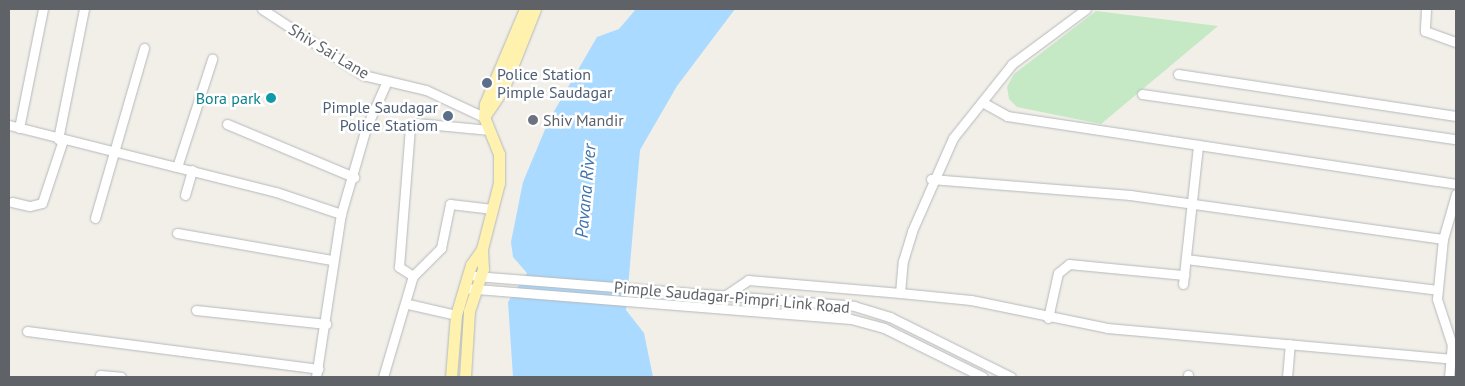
<!DOCTYPE html>
<html>
<head>
<meta charset="utf-8">
<style>
	body { margin:0 }
	#map { position:relative; width:1465px; height:386px; overflow:hidden; background:#f1efe8; font-family:"PT Sans",sans-serif }
	div>[style] { position:absolute }
	.green>* { inset:0; background:#c5e8c5 }
	.water>* { inset:0; background:#aadaff }
	.roads { filter:drop-shadow(0 0 1px #b5b8bc) drop-shadow(0 0 1px #b5b8bc) }
	.minor>* { height:9px; margin:-4.5px; padding:0 4.5px; transform-origin:4.5px; border-radius:4.5px; background:#fff }
	.major>* { height:11px; margin:-5.5px; padding:0 5.5px; transform-origin:5.5px; border-radius:5.5px; background:#fff2af }
	.dots>* { width:14px; height:14px; translate:-50% -50%; box-sizing:border-box; border:2px solid #fff; border-radius:50% }
	span { translate:-50% -50%; white-space:nowrap; text-align:center; line-height:1.15; -webkit-text-stroke:5px #fff; paint-order:stroke }
	.street-label { font-size:16px; color:#5f6368 }
	.service-label { font-size:16px; color:#4e5e75 }
	.left { translate:0 -50%; text-align:left }
	.right { translate:-100% -50%; text-align:right }
	.culture-label { font-size:16px; color:#0d838f }
	.worship-label { font-size:16px; color:#5b616d }
	.water-label { font-size:18px; color:#4174aa; font-style:italic }
	.frame { position:absolute; inset:0; border:10px solid #5f6368; pointer-events:none }
</style>
</head>
<body>
<div id="map">
	<div class="green">
		<div style="clip-path:polygon(1096px 11px,1218px 26px,1101px 124px,1017px 107px,1009px 99px,1007px 87px,1014px 74px)"></div>
	</div>
	<div class="water">
		<div style="clip-path:polygon(636px 9px,735px 9px,677px 86px,640px 150px,626px 310px,644px 333px,653px 377px,513px 377px,508px 302px,527px 273px,513px 257px,511px 242px,523px 182px,549px 120px,597px 37px,619px 29px)"></div>
	</div>
	<div class="roads">
		<div class="minor">
			<div style="left:262px;top:9px;width:121px;rotate:33.2deg"></div>
			<div style="left:363px;top:75px;width:65px;rotate:13.4deg"></div>
			<div style="left:426px;top:90px;width:64px;rotate:25deg"></div>
			<div style="left:1426px;top:9px;width:22px;rotate:93deg"></div>
			<div style="left:1425px;top:31px;width:33px;rotate:20deg"></div>
			<div style="left:1178px;top:74px;width:281px;rotate:8.6deg"></div>
			<div style="left:1142px;top:94px;width:317px;rotate:8.2deg"></div>
			<div style="left:982px;top:102px;width:29px;rotate:29deg"></div>
			<div style="left:1007px;top:116px;width:454px;rotate:8.6deg"></div>
			<div style="left:227px;top:124px;width:138px;rotate:22.7deg"></div>
			<div style="left:9px;top:125px;width:275px;rotate:14.1deg"></div>
			<div style="left:276px;top:192px;width:69px;rotate:18.7deg"></div>
			<div style="left:19px;top:128px;width:121px;rotate:-78.6deg"></div>
			<div style="left:58px;top:139px;width:133px;rotate:-78.7deg"></div>
			<div style="left:177px;top:167px;width:114px;rotate:-72deg"></div>
			<div style="left:931px;top:179px;width:200px;rotate:4.6deg"></div>
			<div style="left:1130px;top:195px;width:316px;rotate:8deg"></div>
			<div style="left:185px;top:195px;width:26px;rotate:-74deg"></div>
			<div style="left:12px;top:202px;width:18px;rotate:13deg"></div>
			<div style="left:30px;top:206px;width:12px;rotate:-14deg"></div>
			<div style="left:42px;top:203px;width:66px;rotate:-71.6deg"></div>
			<div style="left:95px;top:218px;width:177px;rotate:-73.9deg"></div>
			<div style="left:177px;top:233px;width:157px;rotate:9.9deg"></div>
			<div style="left:1186px;top:259px;width:253px;rotate:7deg"></div>
			<div style="left:413px;top:276px;width:40px;rotate:-45deg"></div>
			<div style="left:441px;top:248px;width:45px;rotate:-78.4deg"></div>
			<div style="left:450px;top:204px;width:43px;rotate:6.6deg"></div>
			<div style="left:475px;top:276px;width:380px;rotate:4.5deg"></div>
			<div style="left:854px;top:306px;width:38px;rotate:17deg"></div>
			<div style="left:890px;top:317px;width:135px;rotate:26.4deg"></div>
			<div style="left:1183px;top:284px;width:140px;rotate:-83.8deg"></div>
			<div style="left:464px;top:288px;width:388px;rotate:4.6deg"></div>
			<div style="left:851px;top:319px;width:34px;rotate:15deg"></div>
			<div style="left:884px;top:328px;width:110px;rotate:26.3deg"></div>
			<div style="left:900px;top:293px;width:32px;rotate:-85deg"></div>
			<div style="left:903px;top:261px;width:31px;rotate:-73deg"></div>
			<div style="left:912px;top:231px;width:102px;rotate:-66.2deg"></div>
			<div style="left:953px;top:138px;width:95px;rotate:-51.4deg"></div>
			<div style="left:1012px;top:64px;width:92px;rotate:-36.6deg"></div>
			<div style="left:726px;top:295px;width:27px;rotate:-34deg"></div>
			<div style="left:748px;top:280px;width:153px;rotate:4.9deg"></div>
			<div style="left:900px;top:293px;width:71px;rotate:5.6deg"></div>
			<div style="left:971px;top:300px;width:139px;rotate:11.6deg"></div>
			<div style="left:1107px;top:328px;width:350px;rotate:5.1deg"></div>
			<div style="left:408px;top:304px;width:49px;rotate:12.9deg"></div>
			<div style="left:196px;top:310px;width:131px;rotate:6.1deg"></div>
			<div style="left:1048px;top:318px;width:46px;rotate:-77.5deg"></div>
			<div style="left:1058px;top:273px;width:14px;rotate:-39deg"></div>
			<div style="left:1069px;top:264px;width:116px;rotate:5.5deg"></div>
			<div style="left:27px;top:331px;width:294px;rotate:7.4deg"></div>
			<div style="left:100px;top:375px;width:21px;rotate:5deg"></div>
			<div style="left:316px;top:377px;width:165px;rotate:-81.3deg"></div>
			<div style="left:341px;top:214px;width:90px;rotate:-73.8deg"></div>
			<div style="left:366px;top:128px;width:51px;rotate:-65.9deg"></div>
			<div style="left:383px;top:377px;width:105px;rotate:-73.5deg"></div>
			<div style="left:413px;top:276px;width:17px;rotate:-147deg"></div>
			<div style="left:399px;top:267px;width:139px;rotate:-85.5deg"></div>
			<div style="left:410px;top:128px;width:8px;rotate:-40deg"></div>
			<div style="left:416px;top:123px;width:74px;rotate:5.4deg"></div>
			<div style="left:1188px;top:377px;width:2px;rotate:-90deg"></div>
			<div style="left:1287px;top:377px;width:33px;rotate:-85deg"></div>
			<div style="left:1449px;top:377px;width:32px;rotate:-85deg"></div>
			<div style="left:1452px;top:345px;width:48px;rotate:-108.1deg"></div>
			<div style="left:1437px;top:299px;width:60px;rotate:-84.3deg"></div>
			<div style="left:1443px;top:239px;width:47px;rotate:-73.9deg"></div>
		</div>
		<div class="major">
			<div style="left:484px;top:117px;width:36px;rotate:-56deg"></div>
			<div style="left:504px;top:87px;width:84px;rotate:-68.3deg"></div>
			<div style="left:451px;top:377px;width:62px;rotate:-85.4deg"></div>
			<div style="left:456px;top:315px;width:52px;rotate:-73.3deg"></div>
			<div style="left:471px;top:265px;width:19px;rotate:-55deg"></div>
			<div style="left:482px;top:249px;width:68px;rotate:-75.6deg"></div>
			<div style="left:499px;top:183px;width:29px;rotate:-90deg"></div>
			<div style="left:499px;top:154px;width:40px;rotate:-112deg"></div>
			<div style="left:484px;top:117px;width:13px;rotate:-86deg"></div>
			<div style="left:485px;top:104px;width:103px;rotate:-67.2deg"></div>
			<div style="left:465px;top:377px;width:66px;rotate:-86.5deg"></div>
			<div style="left:469px;top:311px;width:44px;rotate:-71.6deg"></div>
			<div style="left:483px;top:269px;width:20px;rotate:-93deg"></div>
		</div>
	</div>
	<div class="dots">
		<div style="left:487px;top:83px;background:#5c6f8a"></div>
		<div style="left:271px;top:98px;background:#0f9aa8"></div>
		<div style="left:448px;top:116px;background:#5c6f8a"></div>
		<div style="left:533px;top:120px;background:#6b7280"></div>
	</div>
	<div class="street-label">
		<span style="left:329px;top:51px;rotate:31deg">Shiv Sai Lane</span>
		<span style="left:732px;top:297px;rotate:5deg">Pimple Saudagar-Pimpri Link Road</span>
	</div>
	<div class="service-label">
		<span class="left" style="left:497px;top:83px">Police Station<br>Pimple Saudagar</span>
		<span class="right" style="left:438px;top:116px">Pimple Saudagar<br>Police Statiom</span>
	</div>
	<div class="culture-label">
		<span class="right" style="left:261px;top:98px">Bora park</span>
	</div>
	<div class="worship-label">
		<span class="left" style="left:543px;top:120px">Shiv Mandir</span>
	</div>
	<div class="water-label">
		<span style="left:586px;top:191px;rotate:-85deg">Pavana River</span>
	</div>
	<div class="frame"></div>
</div>
</body>
</html>
